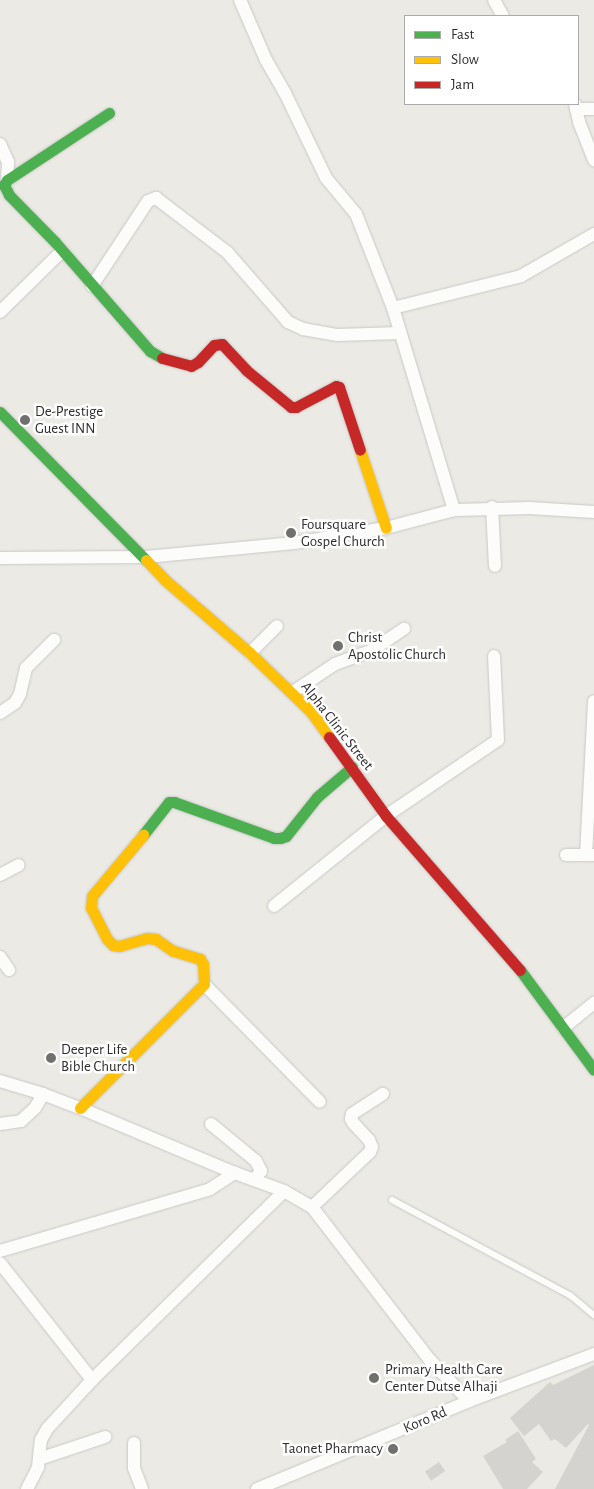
<!DOCTYPE html>
<html>
<head>
<meta charset="utf-8">
<style>
	body { margin:0 }
	#map { position:relative; width:594px; height:1489px; overflow:hidden; background:#ebeae4; font-family:"Alegreya Sans",sans-serif }
	div>[style] { position:absolute }
	.building>* { inset:0; background:#d4d3cf; transform-origin:0 0 }
	.roads { filter:drop-shadow(0 0 1px #c9c8c8) drop-shadow(0 0 1px #c9c8c8) }
	.lane>* { height:6px; margin:-3px; padding:0 3px; transform-origin:3px; border-radius:3px; background:#fcfcfb }
	.street>* { height:12px; margin:-6px; padding:0 6px; transform-origin:6px; border-radius:6px; background:#fcfcfb }
	.fast>* { height:11px; margin:-5.5px; padding:0 5.5px; transform-origin:5.5px; border-radius:5.5px; background:#4caf50 }
	.slow>* { height:11px; margin:-5.5px; padding:0 5.5px; transform-origin:5.5px; border-radius:5.5px; background:#ffc107 }
	.jam>* { height:11px; margin:-5.5px; padding:0 5.5px; transform-origin:5.5px; border-radius:5.5px; background:#c62828 }
	.dots>* { width:14px; height:14px; translate:-50% -50%; box-sizing:border-box; border:2px solid #fff; border-radius:50% }
	span { translate:-50% -50%; white-space:nowrap; text-align:center; line-height:1.15; -webkit-text-stroke:5px #fff; paint-order:stroke }
	.poi-label { font-size:15px; color:#2e2e2e }
	.left { translate:0 -50%; text-align:left }
	.right { translate:-100% -50%; text-align:right }
	.street-label { font-size:15px; color:#2e2e2e }
	.legend { position:absolute; left:404px; top:15px; width:175px; height:90px; box-sizing:border-box; background:#fff; border:1px solid #ababab; margin:0; padding:6px 9px; list-style:none; font-size:15px; color:#2e2e2e }
	.legend li { display:flex; align-items:center; gap:10px; height:25px }
	.legend b { width:25px; border:1px solid #ababab }
</style>
</head>
<body>
<div id="map">
	<div class="building">
		<div style="clip-path:polygon(594px 1365px,594px 1489px,555px 1489px,589px 1425px,588px 1424px,566px 1448px,555px 1439px,551px 1441px,539px 1424px,524px 1436px,510px 1418px,550px 1382px,553px 1385px)"></div>
		<div style="clip-path:polygon(518px 1431px,536px 1459px,532px 1462px,543px 1472px,527px 1489px,503px 1489px,483px 1456px,507px 1442px,505px 1440px)"></div>
		<div style="left:439px;top:1462px;width:11px;height:17px;rotate:56deg"></div>
	</div>
	<div class="roads">
		<div class="lane">
			<div style="left:392px;top:1200px;width:203px;rotate:28.2deg"></div>
			<div style="left:571px;top:1296px;width:30px;rotate:40deg"></div>
		</div>
		<div class="street">
			<div style="left:240px;top:0;width:65px;rotate:66.6deg"></div>
			<div style="left:266px;top:60px;width:38px;rotate:60deg"></div>
			<div style="left:285px;top:93px;width:94px;rotate:64.2deg"></div>
			<div style="left:326px;top:178px;width:47px;rotate:50.2deg"></div>
			<div style="left:356px;top:214px;width:101px;rotate:68.5deg"></div>
			<div style="left:393px;top:308px;width:211px;rotate:73.2deg"></div>
			<div style="left:494px;top:0;width:18px;rotate:61deg"></div>
			<div style="left:575px;top:104px;width:18px;rotate:77deg"></div>
			<div style="left:579px;top:122px;width:41px;rotate:68.5deg"></div>
			<div style="left:576px;top:109px;width:18px"></div>
			<div style="left:0;top:144px;width:20px;rotate:66deg"></div>
			<div style="left:8px;top:162px;width:18px;rotate:93deg"></div>
			<div style="left:92px;top:286px;width:102px;rotate:-56.6deg"></div>
			<div style="left:148px;top:201px;width:9px;rotate:-21deg"></div>
			<div style="left:156px;top:198px;width:89px;rotate:37.3deg"></div>
			<div style="left:227px;top:252px;width:93px;rotate:48.9deg"></div>
			<div style="left:288px;top:322px;width:17px;rotate:25deg"></div>
			<div style="left:303px;top:329px;width:35px;rotate:10deg"></div>
			<div style="left:337px;top:335px;width:63px;rotate:-1.8deg"></div>
			<div style="left:393px;top:308px;width:132px;rotate:-14deg"></div>
			<div style="left:521px;top:276px;width:84px;rotate:-29.9deg"></div>
			<div style="left:0;top:312px;width:86px;rotate:-44.5deg"></div>
			<div style="left:492px;top:507px;width:59px;rotate:87.1deg"></div>
			<div style="left:0;top:558px;width:146px;rotate:-0.4deg"></div>
			<div style="left:146px;top:557px;width:149px;rotate:-5.4deg"></div>
			<div style="left:294px;top:543px;width:93px;rotate:-9.3deg"></div>
			<div style="left:386px;top:528px;width:70px;rotate:-14.8deg"></div>
			<div style="left:454px;top:510px;width:75px;rotate:-1.5deg"></div>
			<div style="left:529px;top:508px;width:65px;rotate:3.5deg"></div>
			<div style="left:250px;top:653px;width:38px;rotate:-45deg"></div>
			<div style="left:293px;top:692px;width:50px;rotate:-33.7deg"></div>
			<div style="left:335px;top:664px;width:38px;rotate:-20deg"></div>
			<div style="left:371px;top:651px;width:40px;rotate:-34deg"></div>
			<div style="left:0;top:713px;width:18px;rotate:-34deg"></div>
			<div style="left:15px;top:703px;width:10px;rotate:-61deg"></div>
			<div style="left:20px;top:694px;width:27px;rotate:-77deg"></div>
			<div style="left:26px;top:668px;width:40px;rotate:-45deg"></div>
			<div style="left:566px;top:855px;width:28px"></div>
			<div style="left:586px;top:855px;width:154px;rotate:-87deg"></div>
			<div style="left:0;top:875px;width:21px;rotate:-28deg"></div>
			<div style="left:274px;top:906px;width:144px;rotate:-38.8deg"></div>
			<div style="left:386px;top:816px;width:135px;rotate:-34.2deg"></div>
			<div style="left:498px;top:740px;width:84px;rotate:-92.7deg"></div>
			<div style="left:0;top:957px;width:16px;rotate:55deg"></div>
			<div style="left:204px;top:984px;width:165px;rotate:45.5deg"></div>
			<div style="left:563px;top:1028px;width:40px;rotate:-39deg"></div>
			<div style="left:0;top:1081px;width:45px;rotate:16.8deg"></div>
			<div style="left:43px;top:1094px;width:40px;rotate:21deg"></div>
			<div style="left:80px;top:1108px;width:168px;rotate:22.8deg"></div>
			<div style="left:235px;top:1173px;width:52px;rotate:20.2deg"></div>
			<div style="left:284px;top:1191px;width:32px;rotate:30deg"></div>
			<div style="left:312px;top:1207px;width:193px;rotate:52.4deg"></div>
			<div style="left:430px;top:1360px;width:57px;rotate:46.4deg"></div>
			<div style="left:0;top:1124px;width:21px;rotate:-8deg"></div>
			<div style="left:21px;top:1121px;width:19px;rotate:-43deg"></div>
			<div style="left:35px;top:1108px;width:16px;rotate:-60deg"></div>
			<div style="left:211px;top:1124px;width:58px;rotate:39.4deg"></div>
			<div style="left:256px;top:1161px;width:11px;rotate:63deg"></div>
			<div style="left:261px;top:1171px;width:11px;rotate:128deg"></div>
			<div style="left:312px;top:1207px;width:80px;rotate:-43.5deg"></div>
			<div style="left:370px;top:1152px;width:5px;rotate:-68deg"></div>
			<div style="left:372px;top:1147px;width:8px;rotate:-113deg"></div>
			<div style="left:369px;top:1140px;width:22px;rotate:-133deg"></div>
			<div style="left:354px;top:1124px;width:6px;rotate:-121deg"></div>
			<div style="left:351px;top:1119px;width:5px;rotate:-79deg"></div>
			<div style="left:352px;top:1114px;width:37px;rotate:-33deg"></div>
			<div style="left:0;top:1251px;width:219px;rotate:-16.4deg"></div>
			<div style="left:210px;top:1189px;width:30px;rotate:-33deg"></div>
			<div style="left:0;top:1263px;width:149px;rotate:51.8deg"></div>
			<div style="left:134px;top:1443px;width:25px;rotate:90deg"></div>
			<div style="left:134px;top:1468px;width:22px;rotate:69deg"></div>
			<div style="left:39px;top:1459px;width:70px;rotate:-18.4deg"></div>
			<div style="left:27px;top:1489px;width:25px;rotate:-63deg"></div>
			<div style="left:38px;top:1467px;width:27px;rotate:-84deg"></div>
			<div style="left:41px;top:1440px;width:13px;rotate:-61deg"></div>
			<div style="left:47px;top:1429px;width:67px;rotate:-47.4deg"></div>
			<div style="left:92px;top:1380px;width:269px;rotate:-44.5deg"></div>
			<div style="left:257px;top:1489px;width:230px;rotate:-22.5deg"></div>
			<div style="left:469px;top:1401px;width:134px;rotate:-20.6deg"></div>
		</div>
		<div class="fast">
			<div style="left:109px;top:113px;width:122px;rotate:146.7deg"></div>
			<div style="left:7px;top:180px;width:6px;rotate:121deg"></div>
			<div style="left:4px;top:185px;width:11px;rotate:63deg"></div>
			<div style="left:9px;top:195px;width:66px;rotate:45.6deg"></div>
			<div style="left:55px;top:242px;width:145px;rotate:48.9deg"></div>
			<div style="left:150px;top:351px;width:14px;rotate:30deg"></div>
			<div style="left:0;top:412px;width:208px;rotate:45.4deg"></div>
			<div style="left:143px;top:835px;width:42px;rotate:-51.8deg"></div>
			<div style="left:169px;top:802px;width:5px"></div>
			<div style="left:174px;top:802px;width:106px;rotate:19.8deg"></div>
			<div style="left:274px;top:838px;width:6px"></div>
			<div style="left:280px;top:838px;width:6px;rotate:-18deg"></div>
			<div style="left:286px;top:836px;width:50px;rotate:-51.5deg"></div>
			<div style="left:317px;top:797px;width:46px;rotate:-40.6deg"></div>
			<div style="left:520px;top:970px;width:124px;rotate:53.5deg"></div>
		</div>
		<div class="slow">
			<div style="left:360px;top:450px;width:82px;rotate:71.6deg"></div>
			<div style="left:146px;top:560px;width:28px;rotate:46deg"></div>
			<div style="left:165px;top:580px;width:112px;rotate:40.7deg"></div>
			<div style="left:250px;top:653px;width:85px;rotate:44deg"></div>
			<div style="left:311px;top:712px;width:31px;rotate:54deg"></div>
			<div style="left:80px;top:1108px;width:175px;rotate:-45deg"></div>
			<div style="left:204px;top:984px;width:20px;rotate:-93deg"></div>
			<div style="left:203px;top:964px;width:6px;rotate:-121deg"></div>
			<div style="left:200px;top:959px;width:28px;rotate:-163deg"></div>
			<div style="left:173px;top:951px;width:21px;rotate:-145deg"></div>
			<div style="left:156px;top:939px;width:9px;rotate:-174deg"></div>
			<div style="left:147px;top:938px;width:29px;rotate:164deg"></div>
			<div style="left:119px;top:946px;width:6px;rotate:-171deg"></div>
			<div style="left:113px;top:945px;width:8px;rotate:-135deg"></div>
			<div style="left:107px;top:939px;width:35px;rotate:-117deg"></div>
			<div style="left:91px;top:908px;width:12px;rotate:-85deg"></div>
			<div style="left:92px;top:896px;width:80px;rotate:-50.1deg"></div>
		</div>
		<div class="jam">
			<div style="left:162px;top:358px;width:30px;rotate:15deg"></div>
			<div style="left:191px;top:366px;width:8px;rotate:-30deg"></div>
			<div style="left:198px;top:362px;width:23px;rotate:-47deg"></div>
			<div style="left:214px;top:345px;width:8px;rotate:-7deg"></div>
			<div style="left:222px;top:344px;width:35px;rotate:47deg"></div>
			<div style="left:246px;top:370px;width:58px;rotate:39.4deg"></div>
			<div style="left:291px;top:407px;width:5px"></div>
			<div style="left:296px;top:407px;width:45px;rotate:-27.7deg"></div>
			<div style="left:336px;top:386px;width:3px;rotate:18deg"></div>
			<div style="left:339px;top:387px;width:66px;rotate:71.6deg"></div>
			<div style="left:329px;top:737px;width:97px;rotate:54.2deg"></div>
			<div style="left:386px;top:816px;width:204px;rotate:49deg"></div>
		</div>
	</div>
	<div class="dots">
		<div style="left:25px;top:420px;background:#70706e"></div>
		<div style="left:291px;top:533px;background:#70706e"></div>
		<div style="left:338px;top:646px;background:#70706e"></div>
		<div style="left:51px;top:1058px;background:#70706e"></div>
		<div style="left:374px;top:1378px;background:#70706e"></div>
		<div style="left:393px;top:1449px;background:#70706e"></div>
	</div>
	<div class="poi-label">
		<span class="left" style="left:35px;top:420px">De-Prestige<br>Guest INN</span>
		<span class="left" style="left:301px;top:533px">Foursquare<br>Gospel Church</span>
		<span class="left" style="left:348px;top:646px">Christ<br>Apostolic Church</span>
		<span class="left" style="left:61px;top:1058px">Deeper Life<br>Bible Church</span>
		<span class="left" style="left:385px;top:1378px">Primary Health Care<br>Center Dutse Alhaji</span>
		<span class="right" style="left:383px;top:1449px">Taonet Pharmacy</span>
	</div>
	<div class="street-label">
		<span style="left:337px;top:726px;rotate:52deg">Alpha Clinic Street</span>
		<span style="left:425px;top:1420px;rotate:-23deg">Koro Rd</span>
	</div>
	<ul class="legend">
	<li><b style="height:6px;background:#4caf50"></b>Fast</li>
	<li><b style="height:6px;background:#ffc107"></b>Slow</li>
	<li><b style="height:6px;background:#c62828"></b>Jam</li>
	</ul>
</div>
</body>
</html>
